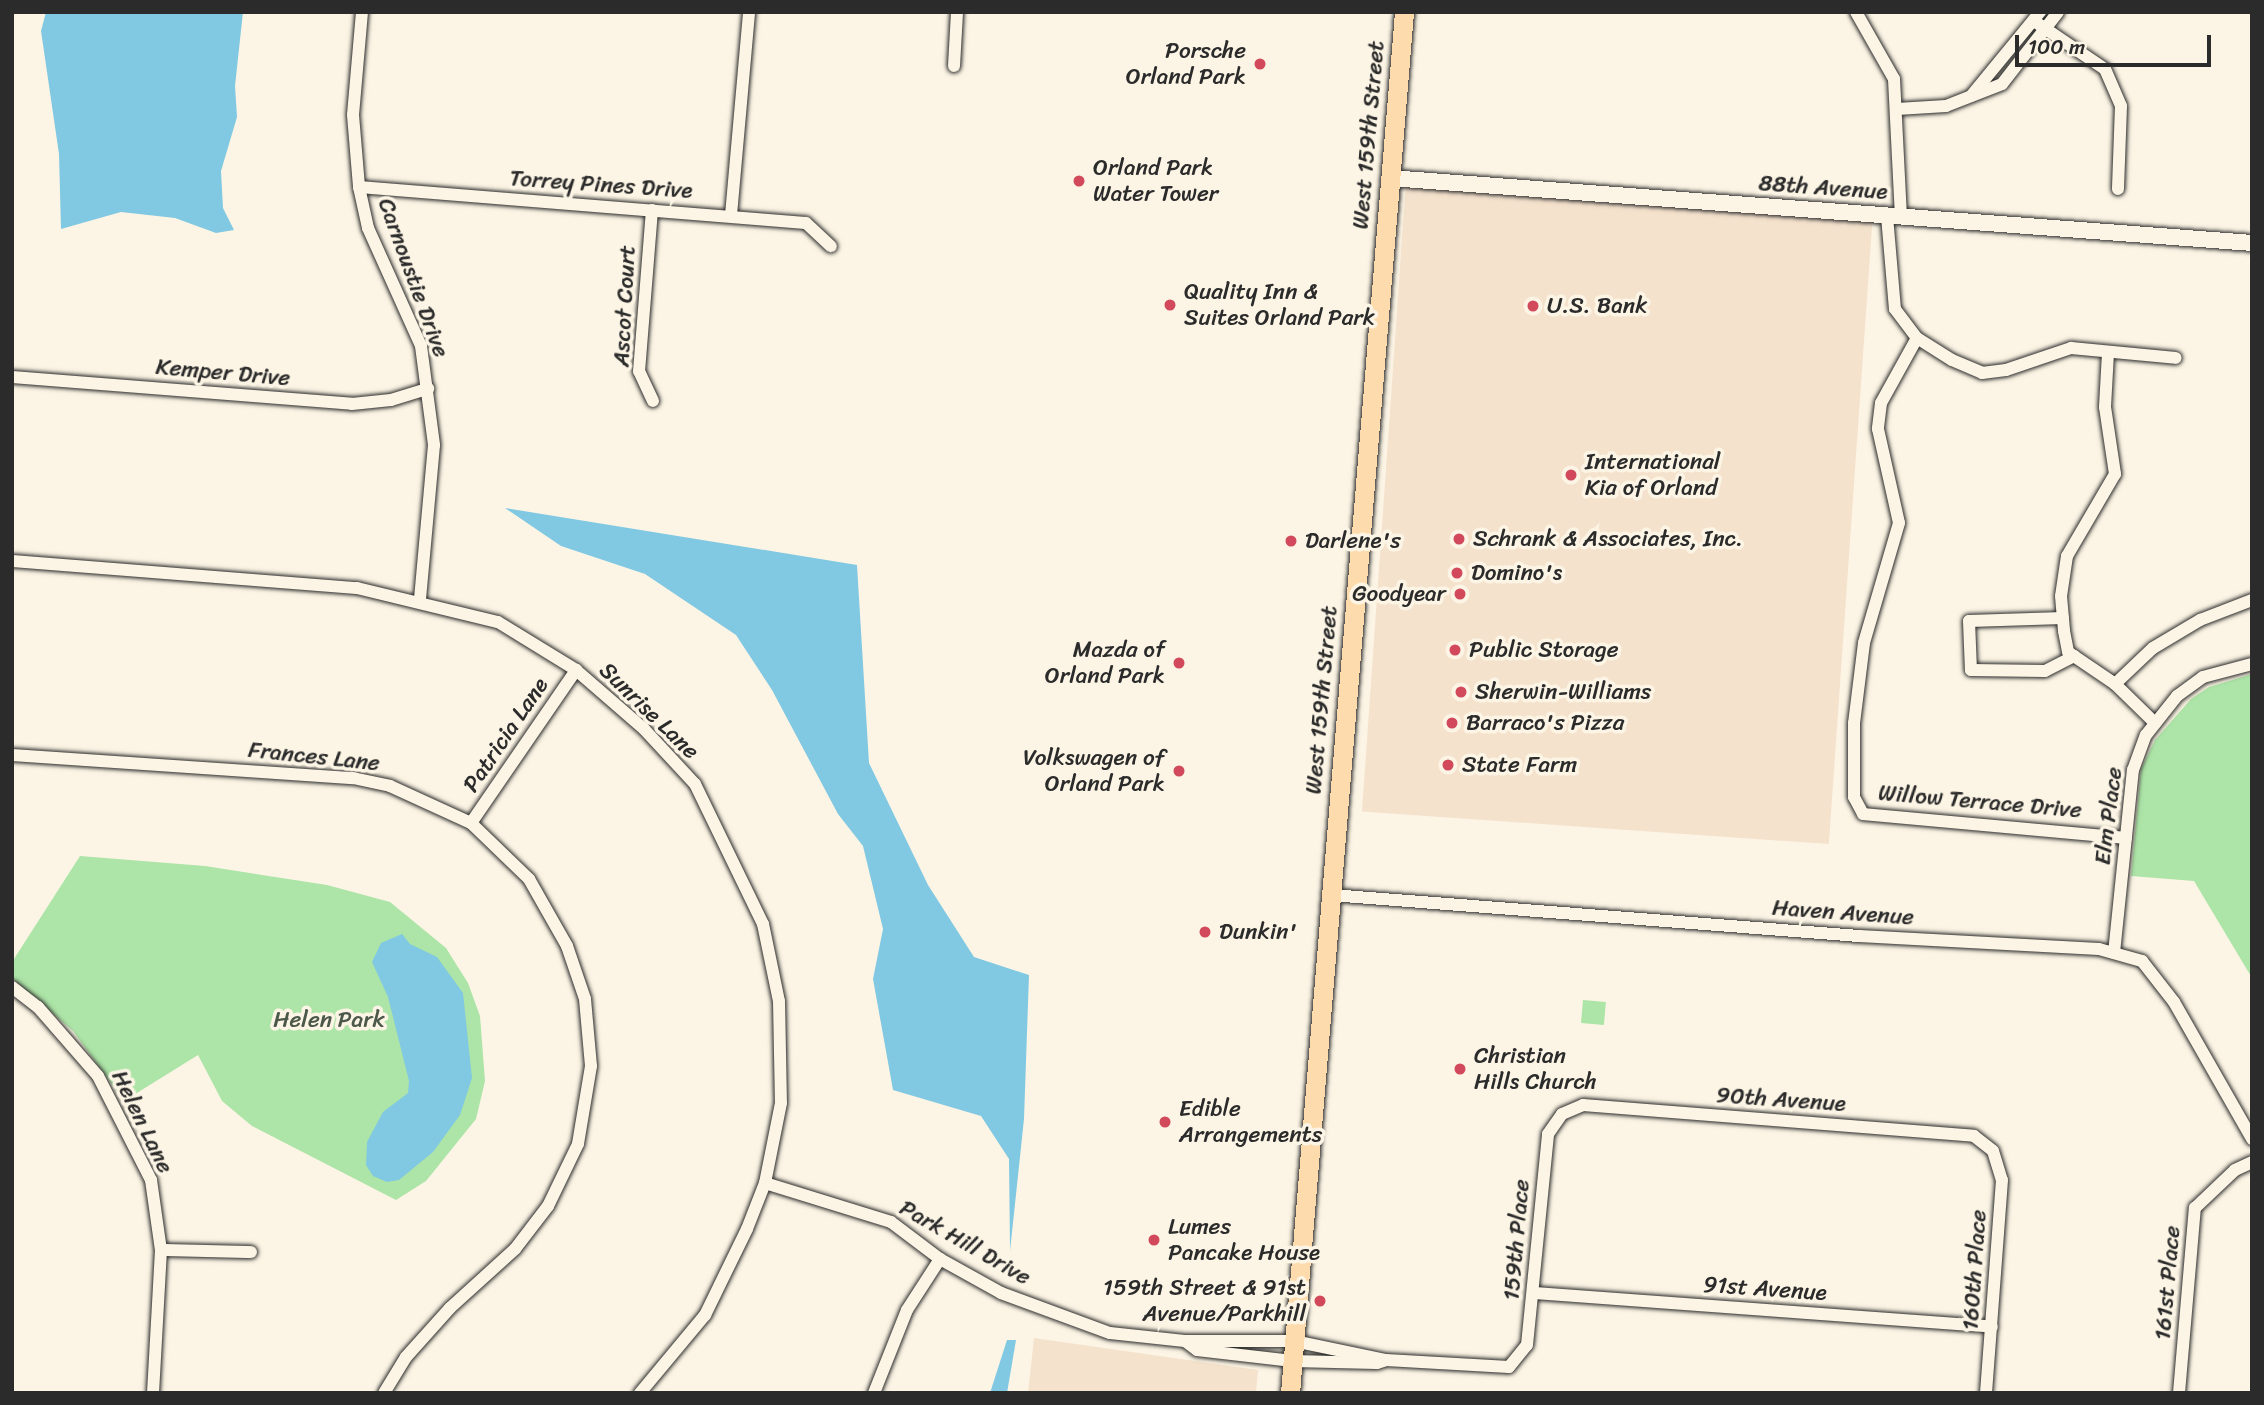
<!DOCTYPE html>
<html>
<head>
<meta charset="utf-8">
<style>
	body { margin:0 }
	#map { position:relative; width:2264px; height:1405px; overflow:hidden; background:#fcf5e5; font-family:Sriracha,sans-serif }
	div>[style] { position:absolute }
	.built>* { inset:0; background:#f5e2cd; transform-origin:0 0 }
	.green>* { inset:0; background:#ade4a7; transform-origin:0 0 }
	.water>* { inset:0; background:#81c8e2 }
	.roads { filter:drop-shadow(0 0 2px #2b2b2b) drop-shadow(0 0 2px #2b2b2b) }
	.minor>* { height:12px; margin:-6px; padding:0 6px; transform-origin:6px; border-radius:6px; background:#fcf5e5 }
	.tertiary>* { height:16px; margin:-8px; padding:0 8px; transform-origin:8px; border-radius:8px; background:#fcf5e5 }
	.primary>* { height:19px; margin:-9.5px; padding:0 9.5px; transform-origin:9.5px; border-radius:9.5px; background:#fedbac }
	.dots>* { width:19px; height:19px; translate:-50% -50%; box-sizing:border-box; border:4px solid #fcf5e5; border-radius:50% }
	span { translate:-50% -50%; white-space:nowrap; text-align:center; line-height:1.15; -webkit-text-stroke:7px #fcf5e5; paint-order:stroke }
	.poi-label { font-size:23px; color:#2b2b2b }
	.right { translate:-100% -50%; text-align:right }
	.left { translate:0 -50%; text-align:left }
	.street-label { font-size:23px; color:#2b2b2b }
	.park-label { font-size:23px; color:#4c594a }
	.frame { position:absolute; inset:0; border:14px solid #2b2b2b; pointer-events:none }
	.scale { position:absolute; left:2015px; top:35px; width:196px; height:32px; box-sizing:border-box; border:4px solid #2b2b2b; border-top:0; padding-left:9px; font-size:21px; line-height:24px; white-space:nowrap; color:#2b2b2b; -webkit-text-stroke:5px #fcf5e5; paint-order:stroke }
</style>
</head>
<body>
<div id="map">
	<div class="built">
		<div style="left:1406px;top:182px;width:468px;height:631px;rotate:4deg"></div>
		<div style="clip-path:polygon(1034px 1338px,1258px 1370px,1256px 1393px,1028px 1393px)"></div>
	</div>
	<div class="green">
		<div style="clip-path:polygon(2252px 674px,2252px 978px,2194px 881px,2131px 876px,2141px 769px,2155px 740px,2191px 699px,2209px 687px)"></div>
		<div style="clip-path:polygon(80px 856px,205px 866px,327px 885px,390px 902px,446px 948px,468px 983px,480px 1016px,485px 1081px,476px 1119px,426px 1181px,396px 1200px,252px 1126px,222px 1101px,198px 1055px,124px 1101px,73px 1031px,12px 978px,12px 962px)"></div>
		<div style="left:1583px;top:1000px;width:23px;height:23px;rotate:5deg"></div>
	</div>
	<div class="water">
		<div style="clip-path:polygon(46px 12px,243px 12px,235px 86px,237px 117px,221px 171px,223px 208px,234px 230px,216px 233px,175px 218px,121px 212px,61px 229px,59px 154px,41px 31px)"></div>
		<div style="clip-path:polygon(505px 508px,857px 565px,869px 763px,928px 885px,974px 957px,1029px 975px,1024px 1119px,1010px 1251px,1009px 1159px,981px 1116px,893px 1090px,873px 979px,883px 929px,863px 846px,838px 814px,772px 690px,736px 635px,645px 574px,561px 546px)"></div>
		<div style="clip-path:polygon(402px 934px,410px 944px,437px 957px,463px 993px,472px 1078px,460px 1115px,433px 1152px,399px 1180px,387px 1182px,373px 1176px,366px 1165px,367px 1142px,383px 1112px,408px 1093px,409px 1081px,388px 997px,372px 962px,381px 943px)"></div>
		<div style="clip-path:polygon(1007px 1340px,1016px 1340px,1007px 1393px,990px 1393px)"></div>
	</div>
	<div class="roads">
		<div class="minor">
			<div style="left:362px;top:12px;width:103px;rotate:95deg"></div>
			<div style="left:353px;top:115px;width:72px;rotate:85.2deg"></div>
			<div style="left:359px;top:187px;width:42px;rotate:77.6deg"></div>
			<div style="left:368px;top:228px;width:129px;rotate:65.8deg"></div>
			<div style="left:421px;top:346px;width:100px;rotate:82.5deg"></div>
			<div style="left:434px;top:445px;width:156px;rotate:95.2deg"></div>
			<div style="left:1856px;top:12px;width:77px;rotate:60.4deg"></div>
			<div style="left:1894px;top:79px;width:137px;rotate:87.1deg"></div>
			<div style="left:2034px;top:21px;width:86px;rotate:34.1deg"></div>
			<div style="left:2105px;top:69px;width:40px;rotate:66.6deg"></div>
			<div style="left:2121px;top:106px;width:83px;rotate:92.1deg"></div>
			<div style="left:954px;top:66px;width:54px;rotate:-86.8deg"></div>
			<div style="left:1971px;top:96px;width:109px;rotate:-50.6deg"></div>
			<div style="left:1897px;top:109px;width:49px;rotate:-3.5deg"></div>
			<div style="left:1946px;top:106px;width:60px;rotate:-21.4deg"></div>
			<div style="left:2002px;top:84px;width:91px;rotate:-52.1deg"></div>
			<div style="left:359px;top:187px;width:448px;rotate:4.6deg"></div>
			<div style="left:806px;top:223px;width:34px;rotate:43deg"></div>
			<div style="left:652px;top:210px;width:162px;rotate:94.6deg"></div>
			<div style="left:639px;top:371px;width:33px;rotate:65deg"></div>
			<div style="left:731px;top:215px;width:204px;rotate:-84.9deg"></div>
			<div style="left:1887px;top:216px;width:93px;rotate:85.1deg"></div>
			<div style="left:1895px;top:309px;width:36px;rotate:53deg"></div>
			<div style="left:1917px;top:338px;width:41px;rotate:32.2deg"></div>
			<div style="left:1952px;top:360px;width:33px;rotate:23deg"></div>
			<div style="left:1982px;top:373px;width:24px;rotate:-7deg"></div>
			<div style="left:2006px;top:370px;width:69px;rotate:-18.7deg"></div>
			<div style="left:2071px;top:348px;width:105px;rotate:5.4deg"></div>
			<div style="left:1917px;top:338px;width:74px;rotate:119deg"></div>
			<div style="left:1881px;top:403px;width:26px;rotate:97deg"></div>
			<div style="left:1878px;top:429px;width:96px;rotate:77.4deg"></div>
			<div style="left:1899px;top:523px;width:125px;rotate:106.3deg"></div>
			<div style="left:1864px;top:643px;width:81px;rotate:97.1deg"></div>
			<div style="left:1854px;top:723px;width:74px;rotate:90deg"></div>
			<div style="left:1854px;top:797px;width:19px;rotate:62deg"></div>
			<div style="left:1863px;top:814px;width:264px;rotate:5.2deg"></div>
			<div style="left:2108px;top:353px;width:54px;rotate:93.2deg"></div>
			<div style="left:2105px;top:407px;width:68px;rotate:81.5deg"></div>
			<div style="left:2115px;top:474px;width:95px;rotate:120.3deg"></div>
			<div style="left:2067px;top:556px;width:40px;rotate:98.5deg"></div>
			<div style="left:2061px;top:596px;width:35px;rotate:85deg"></div>
			<div style="left:2064px;top:631px;width:21px;rotate:79deg"></div>
			<div style="left:2068px;top:652px;width:57px;rotate:34.2deg"></div>
			<div style="left:2115px;top:684px;width:56px;rotate:44.3deg"></div>
			<div style="left:12px;top:377px;width:341px;rotate:4.5deg"></div>
			<div style="left:352px;top:404px;width:39px;rotate:-6deg"></div>
			<div style="left:391px;top:400px;width:39px;rotate:-17deg"></div>
			<div style="left:12px;top:561px;width:346px;rotate:4.5deg"></div>
			<div style="left:357px;top:588px;width:145px;rotate:13.6deg"></div>
			<div style="left:498px;top:622px;width:92px;rotate:31.6deg"></div>
			<div style="left:576px;top:670px;width:90px;rotate:40.9deg"></div>
			<div style="left:644px;top:729px;width:75px;rotate:47.2deg"></div>
			<div style="left:695px;top:784px;width:156px;rotate:64.1deg"></div>
			<div style="left:763px;top:924px;width:79px;rotate:78.3deg"></div>
			<div style="left:779px;top:1001px;width:102px;rotate:88.9deg"></div>
			<div style="left:781px;top:1103px;width:82px;rotate:101.3deg"></div>
			<div style="left:765px;top:1183px;width:49px;rotate:111.4deg"></div>
			<div style="left:747px;top:1229px;width:96px;rotate:116deg"></div>
			<div style="left:705px;top:1315px;width:102px;rotate:129.8deg"></div>
			<div style="left:2063px;top:618px;width:94px;rotate:178.2deg"></div>
			<div style="left:1969px;top:621px;width:49px;rotate:87.7deg"></div>
			<div style="left:1971px;top:670px;width:74px;rotate:0.8deg"></div>
			<div style="left:2045px;top:671px;width:33px;rotate:-27deg"></div>
			<div style="left:2115px;top:684px;width:52px;rotate:-43.5deg"></div>
			<div style="left:2153px;top:648px;width:55px;rotate:-30.8deg"></div>
			<div style="left:2200px;top:620px;width:56px;rotate:-21deg"></div>
			<div style="left:12px;top:755px;width:342px;rotate:3.9deg"></div>
			<div style="left:353px;top:778px;width:38px;rotate:12deg"></div>
			<div style="left:390px;top:786px;width:89px;rotate:24.6deg"></div>
			<div style="left:471px;top:823px;width:81px;rotate:44deg"></div>
			<div style="left:529px;top:879px;width:77px;rotate:60.4deg"></div>
			<div style="left:567px;top:946px;width:56px;rotate:71.2deg"></div>
			<div style="left:585px;top:999px;width:67px;rotate:84.9deg"></div>
			<div style="left:591px;top:1066px;width:79px;rotate:99.5deg"></div>
			<div style="left:578px;top:1144px;width:69px;rotate:115.8deg"></div>
			<div style="left:548px;top:1206px;width:54px;rotate:127.5deg"></div>
			<div style="left:515px;top:1249px;width:88px;rotate:137.8deg"></div>
			<div style="left:450px;top:1308px;width:66px;rotate:131.9deg"></div>
			<div style="left:406px;top:1357px;width:42px;rotate:121.4deg"></div>
			<div style="left:471px;top:823px;width:186px;rotate:-55.5deg"></div>
			<div style="left:1331px;top:895px;width:530px;rotate:4.44deg"></div>
			<div style="left:1859px;top:936px;width:240px;rotate:3.1deg"></div>
			<div style="left:2099px;top:949px;width:45px;rotate:15.6deg"></div>
			<div style="left:2142px;top:961px;width:52px;rotate:52deg"></div>
			<div style="left:2174px;top:1002px;width:158px;rotate:60.3deg"></div>
			<div style="left:2114px;top:953px;width:184px;rotate:-84.1deg"></div>
			<div style="left:2133px;top:770px;width:37px;rotate:-70deg"></div>
			<div style="left:2146px;top:735px;width:50px;rotate:-51.5deg"></div>
			<div style="left:2177px;top:696px;width:32px;rotate:-36deg"></div>
			<div style="left:2203px;top:677px;width:51px;rotate:-14.9deg"></div>
			<div style="left:12px;top:987px;width:33px;rotate:38deg"></div>
			<div style="left:38px;top:1007px;width:91px;rotate:49deg"></div>
			<div style="left:98px;top:1076px;width:117px;rotate:63deg"></div>
			<div style="left:151px;top:1180px;width:71px;rotate:81.9deg"></div>
			<div style="left:161px;top:1250px;width:143px;rotate:93.2deg"></div>
			<div style="left:765px;top:1183px;width:132px;rotate:17.2deg"></div>
			<div style="left:891px;top:1222px;width:61px;rotate:37.1deg"></div>
			<div style="left:940px;top:1259px;width:70px;rotate:29.1deg"></div>
			<div style="left:1001px;top:1293px;width:116px;rotate:20.2deg"></div>
			<div style="left:1110px;top:1333px;width:75px;rotate:6.1deg"></div>
			<div style="left:1185px;top:1341px;width:109px"></div>
			<div style="left:1294px;top:1341px;width:94px;rotate:11.7deg"></div>
			<div style="left:1386px;top:1360px;width:123px;rotate:3.3deg"></div>
			<div style="left:1509px;top:1367px;width:28px;rotate:-51deg"></div>
			<div style="left:1527px;top:1345px;width:212px;rotate:-84.3deg"></div>
			<div style="left:1548px;top:1134px;width:24px;rotate:-55deg"></div>
			<div style="left:1562px;top:1114px;width:23px;rotate:-23deg"></div>
			<div style="left:1583px;top:1105px;width:392px;rotate:4.5deg"></div>
			<div style="left:1974px;top:1136px;width:24px;rotate:38deg"></div>
			<div style="left:1993px;top:1151px;width:30px;rotate:73deg"></div>
			<div style="left:2002px;top:1180px;width:214px;rotate:94.3deg"></div>
			<div style="left:161px;top:1250px;width:90px;rotate:1.3deg"></div>
			<div style="left:1534px;top:1293px;width:459px;rotate:4.2deg"></div>
			<div style="left:1185px;top:1341px;width:15px;rotate:37deg"></div>
			<div style="left:1197px;top:1350px;width:96px;rotate:6.6deg"></div>
			<div style="left:1292px;top:1361px;width:85px;rotate:1.3deg"></div>
			<div style="left:1377px;top:1363px;width:9px;rotate:-18deg"></div>
			<div style="left:874px;top:1393px;width:89px;rotate:-68.3deg"></div>
			<div style="left:907px;top:1310px;width:61px;rotate:-57.1deg"></div>
			<div style="left:2179px;top:1393px;width:186px;rotate:-85.1deg"></div>
			<div style="left:2195px;top:1208px;width:55px;rotate:-43.5deg"></div>
			<div style="left:2235px;top:1170px;width:19px;rotate:-25deg"></div>
		</div>
		<div class="tertiary">
			<div style="left:1390px;top:178px;width:864px;rotate:4.31deg"></div>
		</div>
		<div class="primary">
			<div style="left:1290px;top:1393px;width:1386px;rotate:-85.28deg"></div>
		</div>
	</div>
	<div class="dots">
		<div style="left:1260px;top:64px;background:#d1495b"></div>
		<div style="left:1079px;top:181px;background:#d1495b"></div>
		<div style="left:1170px;top:305px;background:#d1495b"></div>
		<div style="left:1533px;top:306px;background:#d1495b"></div>
		<div style="left:1571px;top:475px;background:#d1495b"></div>
		<div style="left:1459px;top:539px;background:#d1495b"></div>
		<div style="left:1291px;top:541px;background:#d1495b"></div>
		<div style="left:1457px;top:573px;background:#d1495b"></div>
		<div style="left:1460px;top:594px;background:#d1495b"></div>
		<div style="left:1455px;top:650px;background:#d1495b"></div>
		<div style="left:1179px;top:663px;background:#d1495b"></div>
		<div style="left:1461px;top:692px;background:#d1495b"></div>
		<div style="left:1452px;top:723px;background:#d1495b"></div>
		<div style="left:1448px;top:765px;background:#d1495b"></div>
		<div style="left:1179px;top:771px;background:#d1495b"></div>
		<div style="left:1205px;top:932px;background:#d1495b"></div>
		<div style="left:1460px;top:1069px;background:#d1495b"></div>
		<div style="left:1165px;top:1122px;background:#d1495b"></div>
		<div style="left:1154px;top:1240px;background:#d1495b"></div>
		<div style="left:1320px;top:1301px;background:#d1495b"></div>
	</div>
	<div class="poi-label">
		<span class="right" style="left:1246px;top:64px">Porsche<br>Orland Park</span>
		<span class="left" style="left:1093px;top:181px">Orland Park<br>Water Tower</span>
		<span class="left" style="left:1184px;top:305px">Quality Inn &amp;<br>Suites Orland Park</span>
		<span class="left" style="left:1547px;top:306px">U.S. Bank</span>
		<span class="left" style="left:1585px;top:475px">International<br>Kia of Orland</span>
		<span class="left" style="left:1473px;top:539px">Schrank &amp; Associates, Inc.</span>
		<span class="left" style="left:1305px;top:541px">Darlene's</span>
		<span class="left" style="left:1471px;top:573px">Domino's</span>
		<span class="right" style="left:1446px;top:594px">Goodyear</span>
		<span class="right" style="left:1165px;top:663px">Mazda of<br>Orland Park</span>
		<span class="left" style="left:1469px;top:650px">Public Storage</span>
		<span class="left" style="left:1475px;top:692px">Sherwin-Williams</span>
		<span class="left" style="left:1466px;top:723px">Barraco's Pizza</span>
		<span class="right" style="left:1165px;top:771px">Volkswagen of<br>Orland Park</span>
		<span class="left" style="left:1462px;top:765px">State Farm</span>
		<span class="left" style="left:1219px;top:932px">Dunkin'</span>
		<span class="left" style="left:1474px;top:1069px">Christian<br>Hills Church</span>
		<span class="left" style="left:1179px;top:1122px">Edible<br>Arrangements</span>
		<span class="left" style="left:1168px;top:1240px">Lumes<br>Pancake House</span>
		<span class="right" style="left:1306px;top:1301px">159th Street &amp; 91st<br>Avenue/Parkhill</span>
	</div>
	<div class="street-label">
		<span style="left:1369px;top:135px;rotate:-85deg">West 159th Street</span>
		<span style="left:601px;top:185px;rotate:4deg">Torrey Pines Drive</span>
		<span style="left:1823px;top:188px;rotate:4deg">88th Avenue</span>
		<span style="left:413px;top:278px;rotate:70deg">Carnoustie Drive</span>
		<span style="left:625px;top:306px;rotate:-87deg">Ascot Court</span>
		<span style="left:223px;top:373px;rotate:5deg">Kemper Drive</span>
		<span style="left:1322px;top:700px;rotate:-85deg">West 159th Street</span>
		<span style="left:649px;top:711px;rotate:44deg">Sunrise Lane</span>
		<span style="left:506px;top:735px;rotate:-56deg">Patricia Lane</span>
		<span style="left:314px;top:757px;rotate:6deg">Frances Lane</span>
		<span style="left:1980px;top:802px;rotate:5deg">Willow Terrace Drive</span>
		<span style="left:2109px;top:816px;rotate:-83deg">Elm Place</span>
		<span style="left:1843px;top:913px;rotate:4deg">Haven Avenue</span>
		<span style="left:1781px;top:1100px;rotate:4deg">90th Avenue</span>
		<span style="left:142px;top:1122px;rotate:64deg">Helen Lane</span>
		<span style="left:1517px;top:1240px;rotate:-85deg">159th Place</span>
		<span style="left:965px;top:1243px;rotate:30deg">Park Hill Drive</span>
		<span style="left:1975px;top:1270px;rotate:-86deg">160th Place</span>
		<span style="left:2168px;top:1283px;rotate:-85deg">161st Place</span>
		<span style="left:1765px;top:1289px;rotate:4deg">91st Avenue</span>
	</div>
	<div class="park-label">
		<span style="left:329px;top:1020px">Helen Park</span>
	</div>
	<div class="frame"></div>
	<div class="scale">100 m</div>
</div>
</body>
</html>
